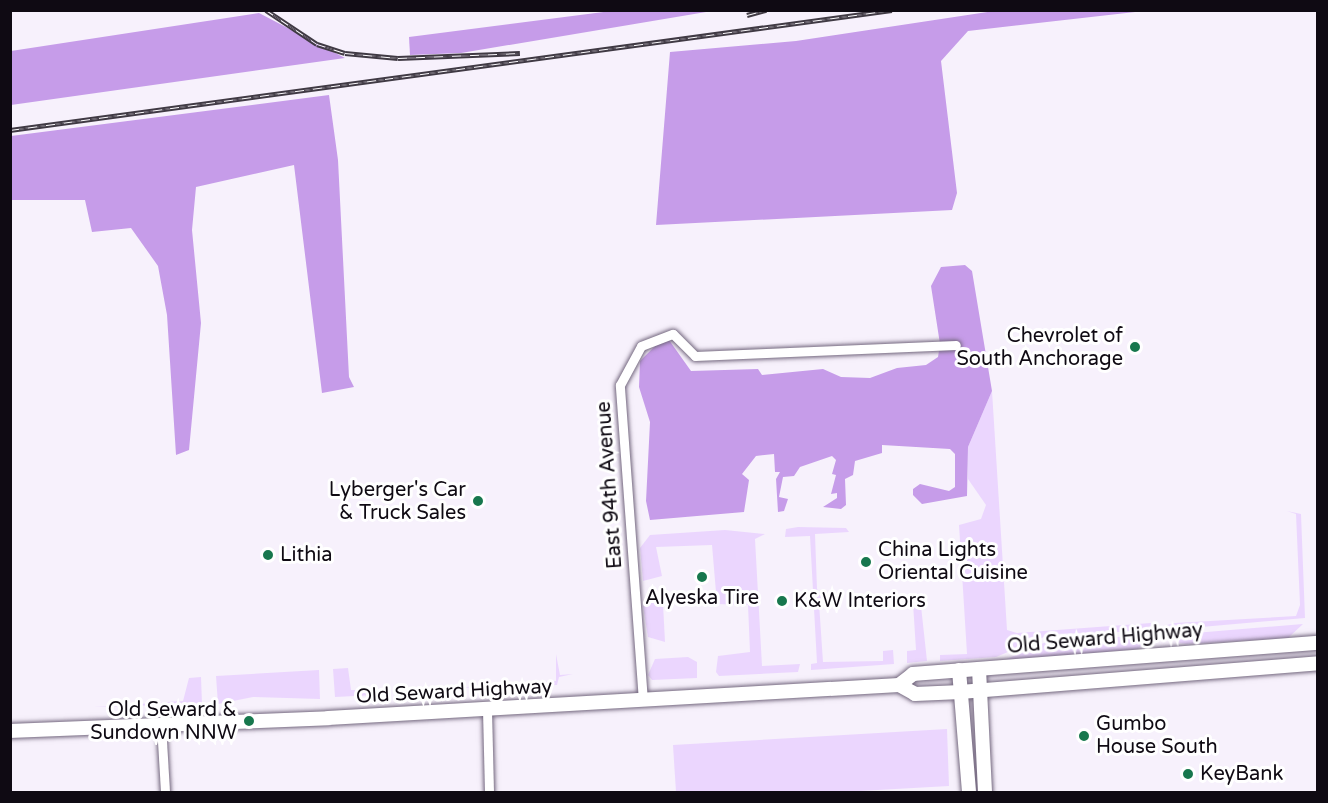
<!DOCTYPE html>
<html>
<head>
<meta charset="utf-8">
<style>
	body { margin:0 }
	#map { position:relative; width:1328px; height:803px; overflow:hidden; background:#f7f1fc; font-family:"Varela Round",sans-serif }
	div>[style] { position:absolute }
	.green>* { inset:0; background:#ebd6fe }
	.forest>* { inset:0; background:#c69ce9 }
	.roads { filter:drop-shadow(0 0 2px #74687f) drop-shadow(0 0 2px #74687f) }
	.street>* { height:9px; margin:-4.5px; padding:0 4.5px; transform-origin:4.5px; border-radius:4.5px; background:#fff }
	.secondary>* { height:14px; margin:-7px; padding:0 7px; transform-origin:7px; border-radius:7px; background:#fff }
	.rail>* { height:5px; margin-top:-2.5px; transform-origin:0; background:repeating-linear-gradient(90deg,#fff 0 9px,#403a44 0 18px); box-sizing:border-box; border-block:2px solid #403a44 }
	.dots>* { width:16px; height:16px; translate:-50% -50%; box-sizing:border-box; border:3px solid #fff; border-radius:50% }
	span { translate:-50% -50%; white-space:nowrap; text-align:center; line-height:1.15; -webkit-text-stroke:6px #fff; paint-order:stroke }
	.poi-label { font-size:20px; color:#0f0a13 }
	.right { translate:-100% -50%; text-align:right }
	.left { translate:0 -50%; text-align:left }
	.street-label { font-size:20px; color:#0f0a13 }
	.frame { position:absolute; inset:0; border:12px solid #0f0a13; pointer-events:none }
</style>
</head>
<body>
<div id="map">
	<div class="green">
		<div style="clip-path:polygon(992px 391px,1007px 630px,1017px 633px,1151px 623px,1150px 631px,1051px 634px,996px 657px,940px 661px,940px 655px,967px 654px,959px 525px,981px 519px,986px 505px,968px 479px,968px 447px)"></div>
		<div style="clip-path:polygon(1287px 511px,1301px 514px,1305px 618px,1167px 630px,1167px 625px,1175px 623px,1296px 616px,1300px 605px,1296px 514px)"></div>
		<div style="clip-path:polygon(798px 527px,846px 528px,849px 532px,815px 534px,817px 589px,826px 602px,819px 603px,823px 662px,883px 661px,883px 651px,893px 650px,894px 664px,811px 670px,811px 664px,817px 663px,810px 536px,785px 537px,786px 529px)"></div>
		<div style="clip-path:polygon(725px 530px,765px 534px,755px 539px,762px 666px,800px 664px,798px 672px,719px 676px,716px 672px,718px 656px,750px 652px,748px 605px,717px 604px,712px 545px,656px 547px,662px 576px,643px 581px,640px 548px,650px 535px)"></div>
		<div style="clip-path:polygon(924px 593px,921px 606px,927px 661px,907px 663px,907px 651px,916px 650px,913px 603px,905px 601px,912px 594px)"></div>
		<div style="clip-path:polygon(652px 598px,663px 604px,665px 642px,648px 637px,643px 606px)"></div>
		<div style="clip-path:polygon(1303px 624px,1288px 638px,1187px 644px,1178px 643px,1171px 635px)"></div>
		<div style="clip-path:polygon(1150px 636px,1138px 649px,1002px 661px,1053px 639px)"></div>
		<div style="clip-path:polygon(556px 654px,560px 675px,573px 674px,559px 677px,557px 685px,452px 688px,556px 681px)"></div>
		<div style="clip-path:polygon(688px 657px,697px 662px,697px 678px,652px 680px,648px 675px,655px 659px)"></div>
		<div style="clip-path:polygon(348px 668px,351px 690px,376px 690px,375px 695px,335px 697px,333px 669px)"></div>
		<div style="clip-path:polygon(319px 670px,320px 699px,253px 697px,218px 704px,216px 676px)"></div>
		<div style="clip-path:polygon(201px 677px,202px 704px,94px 707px,183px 701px,189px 678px)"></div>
		<div style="clip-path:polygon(947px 729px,949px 786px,842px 792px,676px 792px,673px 745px)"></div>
	</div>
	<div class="forest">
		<div style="clip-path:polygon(619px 10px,712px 11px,461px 53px,410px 55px,409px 37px)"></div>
		<div style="clip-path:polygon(994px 11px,1144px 11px,968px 31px,941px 61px,957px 193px,952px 210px,656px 225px,670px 52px,796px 41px)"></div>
		<div style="clip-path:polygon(259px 13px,345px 58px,11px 105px,11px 51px)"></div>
		<div style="clip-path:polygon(329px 95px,338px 160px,349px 377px,354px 387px,322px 393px,294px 165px,196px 187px,192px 230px,201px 323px,189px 450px,176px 455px,167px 315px,158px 266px,131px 228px,92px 232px,85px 200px,11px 200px,11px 136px)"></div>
		<div style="clip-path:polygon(965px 265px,972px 271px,992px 391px,968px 447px,967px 496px,922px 504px,913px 495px,913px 489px,920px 484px,949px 491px,955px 487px,955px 454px,950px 449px,882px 445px,882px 453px,855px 461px,853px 475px,845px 479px,846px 505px,841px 509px,823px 507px,837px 498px,837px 493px,831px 494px,836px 475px,832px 474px,836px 460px,832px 456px,800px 467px,794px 476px,783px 477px,779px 497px,788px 499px,784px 511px,778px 512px,776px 479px,780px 472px,775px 472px,774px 454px,756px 456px,742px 474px,749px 480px,744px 512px,650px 520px,646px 501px,650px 422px,639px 387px,640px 361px,655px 346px,669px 340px,691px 371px,758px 369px,762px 375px,823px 369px,841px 377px,870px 378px,897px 368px,926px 365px,938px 357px,940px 344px,931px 286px,941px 267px)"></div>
	</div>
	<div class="roads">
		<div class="street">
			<div style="left:643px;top:701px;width:317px;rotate:-94.2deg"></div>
			<div style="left:620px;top:385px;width:44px;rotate:-61.7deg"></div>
			<div style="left:641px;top:346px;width:34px;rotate:-21deg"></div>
			<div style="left:673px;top:334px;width:31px;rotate:45deg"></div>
			<div style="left:695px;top:356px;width:261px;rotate:-2.4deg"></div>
			<div style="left:487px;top:710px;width:82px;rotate:88.6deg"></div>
			<div style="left:161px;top:724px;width:68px;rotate:86.6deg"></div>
		</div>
		<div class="secondary">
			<div style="left:979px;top:669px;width:123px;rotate:87.2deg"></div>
			<div style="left:959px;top:670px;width:122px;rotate:85.3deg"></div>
			<div style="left:899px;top:685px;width:18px;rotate:-38deg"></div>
			<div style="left:913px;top:674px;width:406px;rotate:-4.4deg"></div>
			<div style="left:10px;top:731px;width:318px;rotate:-2.3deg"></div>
			<div style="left:328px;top:718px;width:572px;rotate:-3.31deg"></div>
			<div style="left:899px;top:685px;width:18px;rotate:29deg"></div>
			<div style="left:915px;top:694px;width:46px;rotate:-2.5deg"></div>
			<div style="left:961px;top:692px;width:358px;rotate:-4.6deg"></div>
		</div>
	</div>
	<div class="rail">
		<div style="left:266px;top:10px;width:61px;rotate:33.7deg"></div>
		<div style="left:317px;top:44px;width:29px;rotate:18deg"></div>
		<div style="left:345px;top:53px;width:53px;rotate:5.4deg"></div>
		<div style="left:398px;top:58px;width:122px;rotate:-2.3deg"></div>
		<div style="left:747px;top:15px;width:20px;rotate:-15deg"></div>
		<div style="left:10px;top:130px;width:890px;rotate:-7.75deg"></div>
	</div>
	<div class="dots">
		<div style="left:1135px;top:347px;background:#17774d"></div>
		<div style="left:478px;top:501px;background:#17774d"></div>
		<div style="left:268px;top:555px;background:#17774d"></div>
		<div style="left:866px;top:562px;background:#17774d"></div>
		<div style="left:702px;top:577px;background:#17774d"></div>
		<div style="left:782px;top:601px;background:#17774d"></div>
		<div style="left:249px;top:721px;background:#17774d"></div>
		<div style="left:1084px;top:736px;background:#17774d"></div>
		<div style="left:1188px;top:774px;background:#17774d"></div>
	</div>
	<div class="poi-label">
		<span class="right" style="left:1123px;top:348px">Chevrolet of<br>South Anchorage</span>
		<span class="right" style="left:466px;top:502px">Lyberger's Car<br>&amp; Truck Sales</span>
		<span class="left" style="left:878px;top:562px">China Lights<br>Oriental Cuisine</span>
		<span class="left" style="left:280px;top:555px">Lithia</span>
		<span style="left:702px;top:598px">Alyeska Tire</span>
		<span class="left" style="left:794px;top:601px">K&amp;W Interiors</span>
		<span class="right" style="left:237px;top:722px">Old Seward &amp;<br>Sundown NNW</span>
		<span class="left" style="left:1096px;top:736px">Gumbo<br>House South</span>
		<span class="left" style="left:1200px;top:774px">KeyBank</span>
	</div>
	<div class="street-label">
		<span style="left:610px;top:485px;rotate:-94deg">East 94th Avenue</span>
		<span style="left:1105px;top:639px;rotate:-5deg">Old Seward Highway</span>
		<span style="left:454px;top:692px;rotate:-3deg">Old Seward Highway</span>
	</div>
	<div class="frame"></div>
</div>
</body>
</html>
